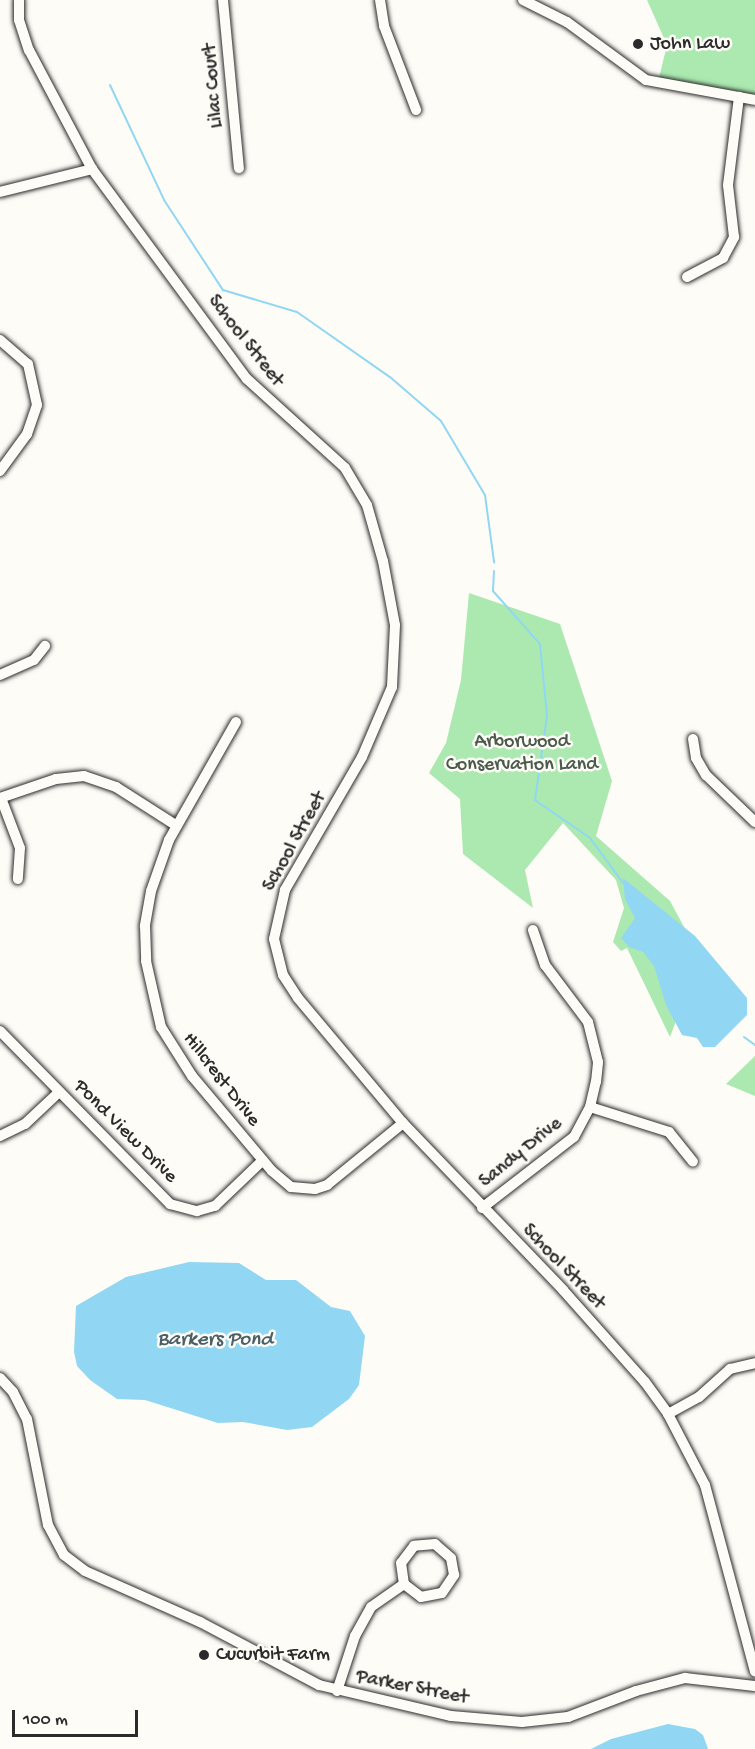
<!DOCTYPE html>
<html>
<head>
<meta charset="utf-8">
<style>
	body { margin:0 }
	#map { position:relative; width:755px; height:1749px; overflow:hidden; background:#fdfcf7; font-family:"Gochi Hand",sans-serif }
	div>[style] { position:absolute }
	.green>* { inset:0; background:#abe9b0 }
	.water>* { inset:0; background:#91d7f3 }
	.stream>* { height:2px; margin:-1px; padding:0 1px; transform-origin:1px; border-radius:1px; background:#91d7f3 }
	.roads { filter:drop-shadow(0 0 2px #2b2b2b) drop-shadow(0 0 2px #2b2b2b) }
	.minor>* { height:10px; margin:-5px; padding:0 5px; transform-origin:5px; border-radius:5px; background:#fdfcf7 }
	.dots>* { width:16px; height:16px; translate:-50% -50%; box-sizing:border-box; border:3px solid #fdfcf7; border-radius:50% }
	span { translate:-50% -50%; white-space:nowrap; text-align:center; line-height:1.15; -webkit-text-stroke:5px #fdfcf7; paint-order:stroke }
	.poi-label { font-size:20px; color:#2b2b2b }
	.left { translate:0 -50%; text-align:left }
	.street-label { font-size:20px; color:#2b2b2b }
	.park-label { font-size:20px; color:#4b5a4c }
	.water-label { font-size:21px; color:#4a5f67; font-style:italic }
	.scale { position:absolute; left:12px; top:1710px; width:126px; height:27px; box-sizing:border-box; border:3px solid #2b2b2b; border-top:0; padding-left:8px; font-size:18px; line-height:21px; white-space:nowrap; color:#2b2b2b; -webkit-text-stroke:4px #fdfcf7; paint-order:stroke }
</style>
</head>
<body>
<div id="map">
	<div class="green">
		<div style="clip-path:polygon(647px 0,755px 0,755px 97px,659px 78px,667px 45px)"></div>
		<div style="clip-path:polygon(469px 593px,560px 624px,612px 781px,596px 836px,670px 901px,722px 997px,676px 1021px,670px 1037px,627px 948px,621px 951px,613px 942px,624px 908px,616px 880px,563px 823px,525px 870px,533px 908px,463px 854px,460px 799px,429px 773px,446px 743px,461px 680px)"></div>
		<div style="clip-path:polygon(755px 1056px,755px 1096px,726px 1084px)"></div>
	</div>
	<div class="water">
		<div style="clip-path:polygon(623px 878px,695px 936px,747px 998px,747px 1015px,715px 1047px,703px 1047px,697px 1038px,682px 1035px,666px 1005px,654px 966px,643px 952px,629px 947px,621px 938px,635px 918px,625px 899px)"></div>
		<div style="clip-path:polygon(189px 1262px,239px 1263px,266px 1280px,296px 1280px,331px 1307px,350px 1311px,365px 1336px,359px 1385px,349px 1399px,312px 1427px,287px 1430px,243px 1422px,218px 1423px,145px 1400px,117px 1399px,90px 1380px,77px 1366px,74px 1352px,76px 1306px,126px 1277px)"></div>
		<div style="clip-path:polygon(668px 1724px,695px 1729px,703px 1735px,708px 1749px,591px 1749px,611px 1739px)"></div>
	</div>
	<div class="stream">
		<div style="left:110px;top:85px;width:127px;rotate:64.8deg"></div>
		<div style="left:164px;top:200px;width:108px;rotate:56.8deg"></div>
		<div style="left:223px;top:290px;width:77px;rotate:16.6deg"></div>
		<div style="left:297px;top:312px;width:113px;rotate:35deg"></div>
		<div style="left:390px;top:377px;width:67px;rotate:40.8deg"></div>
		<div style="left:441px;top:421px;width:86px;rotate:59.3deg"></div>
		<div style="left:485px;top:495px;width:68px;rotate:82.3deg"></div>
		<div style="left:494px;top:571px;width:20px;rotate:93deg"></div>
		<div style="left:493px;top:591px;width:71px;rotate:48.4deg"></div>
		<div style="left:540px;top:644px;width:72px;rotate:84.4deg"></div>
		<div style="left:547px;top:716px;width:85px;rotate:98.1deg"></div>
		<div style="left:535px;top:800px;width:67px;rotate:34.6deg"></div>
		<div style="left:590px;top:838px;width:56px;rotate:53.7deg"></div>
		<div style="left:744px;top:1037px;width:14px;rotate:36deg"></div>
	</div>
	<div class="roads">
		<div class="minor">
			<div style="left:19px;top:0;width:20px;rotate:90deg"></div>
			<div style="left:19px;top:20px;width:32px;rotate:72deg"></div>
			<div style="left:29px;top:50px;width:135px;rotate:62.1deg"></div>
			<div style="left:92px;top:169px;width:261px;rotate:53.6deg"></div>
			<div style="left:247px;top:379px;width:132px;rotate:42.2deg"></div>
			<div style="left:345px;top:468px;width:43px;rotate:59.3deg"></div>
			<div style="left:367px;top:505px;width:58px;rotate:74.1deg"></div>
			<div style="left:383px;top:561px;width:65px;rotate:79.4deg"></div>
			<div style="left:395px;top:625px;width:62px;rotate:92.8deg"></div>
			<div style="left:392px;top:687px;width:76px;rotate:113.2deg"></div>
			<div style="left:362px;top:757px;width:154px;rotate:120.1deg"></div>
			<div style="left:285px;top:890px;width:50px;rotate:102.7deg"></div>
			<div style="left:274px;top:939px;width:37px;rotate:76deg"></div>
			<div style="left:283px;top:975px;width:27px;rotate:57deg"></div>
			<div style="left:298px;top:998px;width:163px;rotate:50deg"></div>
			<div style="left:403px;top:1123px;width:231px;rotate:46.2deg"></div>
			<div style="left:563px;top:1290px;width:123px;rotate:48.3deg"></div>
			<div style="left:645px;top:1382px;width:39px;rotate:54deg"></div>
			<div style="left:668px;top:1414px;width:80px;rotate:62.5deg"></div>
			<div style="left:705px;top:1485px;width:193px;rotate:75deg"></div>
			<div style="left:223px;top:0;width:169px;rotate:84.6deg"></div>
			<div style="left:380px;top:0;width:26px;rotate:81deg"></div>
			<div style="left:384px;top:26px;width:90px;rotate:69.1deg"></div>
			<div style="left:523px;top:0;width:49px;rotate:26.6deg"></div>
			<div style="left:567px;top:22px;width:98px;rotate:36.3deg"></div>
			<div style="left:646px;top:80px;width:111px;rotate:10.4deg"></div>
			<div style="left:0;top:192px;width:95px;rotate:-14deg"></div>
			<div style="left:687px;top:277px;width:41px;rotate:-27.8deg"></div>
			<div style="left:723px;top:258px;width:24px;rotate:-62deg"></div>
			<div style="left:734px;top:237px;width:52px;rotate:-96.6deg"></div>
			<div style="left:728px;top:185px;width:89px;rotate:-82.9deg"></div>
			<div style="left:0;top:340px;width:37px;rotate:41deg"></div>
			<div style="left:28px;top:364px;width:42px;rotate:77.6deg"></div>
			<div style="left:37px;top:405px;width:31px;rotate:109deg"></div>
			<div style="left:27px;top:434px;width:46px;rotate:126.1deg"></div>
			<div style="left:0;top:675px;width:37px;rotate:-24deg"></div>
			<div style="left:34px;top:660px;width:18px;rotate:-52deg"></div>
			<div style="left:236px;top:722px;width:136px;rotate:119.6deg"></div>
			<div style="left:169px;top:840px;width:54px;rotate:109.4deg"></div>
			<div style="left:151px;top:891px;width:36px;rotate:100deg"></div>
			<div style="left:145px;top:926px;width:35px;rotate:88deg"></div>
			<div style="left:146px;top:961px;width:68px;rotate:77.2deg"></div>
			<div style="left:161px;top:1027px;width:58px;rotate:57.7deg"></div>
			<div style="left:192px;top:1076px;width:124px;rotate:49.9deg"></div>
			<div style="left:272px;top:1171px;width:25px;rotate:40deg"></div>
			<div style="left:291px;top:1187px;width:24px;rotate:5deg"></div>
			<div style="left:315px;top:1189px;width:13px;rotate:-18deg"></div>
			<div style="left:327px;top:1185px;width:98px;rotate:-39.2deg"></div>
			<div style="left:693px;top:739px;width:19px;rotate:81deg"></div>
			<div style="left:696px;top:758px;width:20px;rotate:60deg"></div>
			<div style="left:706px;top:775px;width:68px;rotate:43.8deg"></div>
			<div style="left:0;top:798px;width:59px;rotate:-18.7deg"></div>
			<div style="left:56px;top:779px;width:28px;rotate:-6deg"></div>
			<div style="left:84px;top:776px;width:34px;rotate:19deg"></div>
			<div style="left:116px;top:787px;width:72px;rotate:32.6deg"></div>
			<div style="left:1px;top:798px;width:53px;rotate:69.2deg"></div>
			<div style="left:20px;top:848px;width:31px;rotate:94deg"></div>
			<div style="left:0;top:1031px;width:243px;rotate:45.5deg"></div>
			<div style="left:170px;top:1204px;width:28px;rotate:15deg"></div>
			<div style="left:197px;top:1211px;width:19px;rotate:-16deg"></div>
			<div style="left:215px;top:1206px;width:66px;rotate:-43.8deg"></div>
			<div style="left:590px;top:1107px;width:83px;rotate:17.6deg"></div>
			<div style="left:669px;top:1132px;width:38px;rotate:51deg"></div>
			<div style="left:0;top:1136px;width:28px;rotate:-26deg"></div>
			<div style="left:25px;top:1124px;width:47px;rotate:-43.3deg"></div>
			<div style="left:482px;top:1208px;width:116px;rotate:-37.7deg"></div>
			<div style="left:574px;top:1137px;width:34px;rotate:-62deg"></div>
			<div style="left:590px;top:1107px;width:26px;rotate:-77deg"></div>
			<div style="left:596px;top:1082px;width:20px;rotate:-84deg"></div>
			<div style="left:598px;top:1062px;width:41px;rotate:-104deg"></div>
			<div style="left:588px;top:1022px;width:71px;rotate:-127deg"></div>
			<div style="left:545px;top:965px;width:37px;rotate:-109deg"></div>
			<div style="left:0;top:1378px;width:19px;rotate:47deg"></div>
			<div style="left:13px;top:1392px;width:30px;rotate:63deg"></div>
			<div style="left:27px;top:1419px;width:108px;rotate:78.8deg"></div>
			<div style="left:48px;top:1525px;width:34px;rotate:62deg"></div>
			<div style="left:64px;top:1555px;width:26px;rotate:37deg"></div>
			<div style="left:85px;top:1571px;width:126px;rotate:23.9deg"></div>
			<div style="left:200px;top:1622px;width:135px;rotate:27.9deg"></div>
			<div style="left:319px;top:1685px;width:136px;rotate:13.2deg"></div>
			<div style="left:451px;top:1716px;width:71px;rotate:4.8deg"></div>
			<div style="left:522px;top:1722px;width:46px;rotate:-6.2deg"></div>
			<div style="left:568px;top:1717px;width:73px;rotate:-20.9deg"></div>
			<div style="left:636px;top:1691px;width:51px;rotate:-14.9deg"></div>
			<div style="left:685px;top:1678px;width:70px;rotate:6.5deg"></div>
			<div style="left:668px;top:1414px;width:35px;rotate:-29deg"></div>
			<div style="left:699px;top:1397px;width:42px;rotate:-42.1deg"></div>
			<div style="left:730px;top:1369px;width:26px;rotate:-13deg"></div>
			<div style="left:337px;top:1691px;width:58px;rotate:-71.9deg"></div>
			<div style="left:355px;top:1636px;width:33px;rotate:-61deg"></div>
			<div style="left:371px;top:1607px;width:40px;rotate:-34.9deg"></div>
			<div style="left:404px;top:1584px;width:21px;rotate:37deg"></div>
			<div style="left:421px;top:1597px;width:21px;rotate:-11deg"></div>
			<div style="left:442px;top:1593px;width:22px;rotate:-56deg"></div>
			<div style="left:454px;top:1575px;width:17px;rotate:-100deg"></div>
			<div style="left:451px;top:1558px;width:21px;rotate:-139deg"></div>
			<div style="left:435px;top:1544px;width:21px;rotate:175deg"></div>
			<div style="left:414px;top:1546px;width:21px;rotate:127deg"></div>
			<div style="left:401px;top:1563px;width:21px;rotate:82deg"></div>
		</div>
	</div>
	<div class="dots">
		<div style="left:638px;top:44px;background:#2b2b2b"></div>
		<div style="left:204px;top:1655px;background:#2b2b2b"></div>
	</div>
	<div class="poi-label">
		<span class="left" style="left:650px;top:44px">John Law</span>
		<span class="left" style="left:216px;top:1655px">Cucurbit Farm</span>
	</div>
	<div class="street-label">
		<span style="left:214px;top:86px;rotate:-95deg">Lilac Court</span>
		<span style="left:245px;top:341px;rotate:52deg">School Street</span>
		<span style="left:295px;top:842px;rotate:-61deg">School Street</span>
		<span style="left:221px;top:1080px;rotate:52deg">Hillcrest Drive</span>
		<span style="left:125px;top:1132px;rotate:45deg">Pond View Drive</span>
		<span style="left:521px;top:1153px;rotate:-39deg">Sandy Drive</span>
		<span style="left:563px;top:1267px;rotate:46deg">School Street</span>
		<span style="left:412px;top:1688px;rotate:11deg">Parker Street</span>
	</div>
	<div class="park-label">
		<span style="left:522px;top:754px">Arborwood<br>Conservation Land</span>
	</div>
	<div class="water-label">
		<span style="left:215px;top:1341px">Barkers Pond</span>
	</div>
	<div class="scale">100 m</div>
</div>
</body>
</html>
